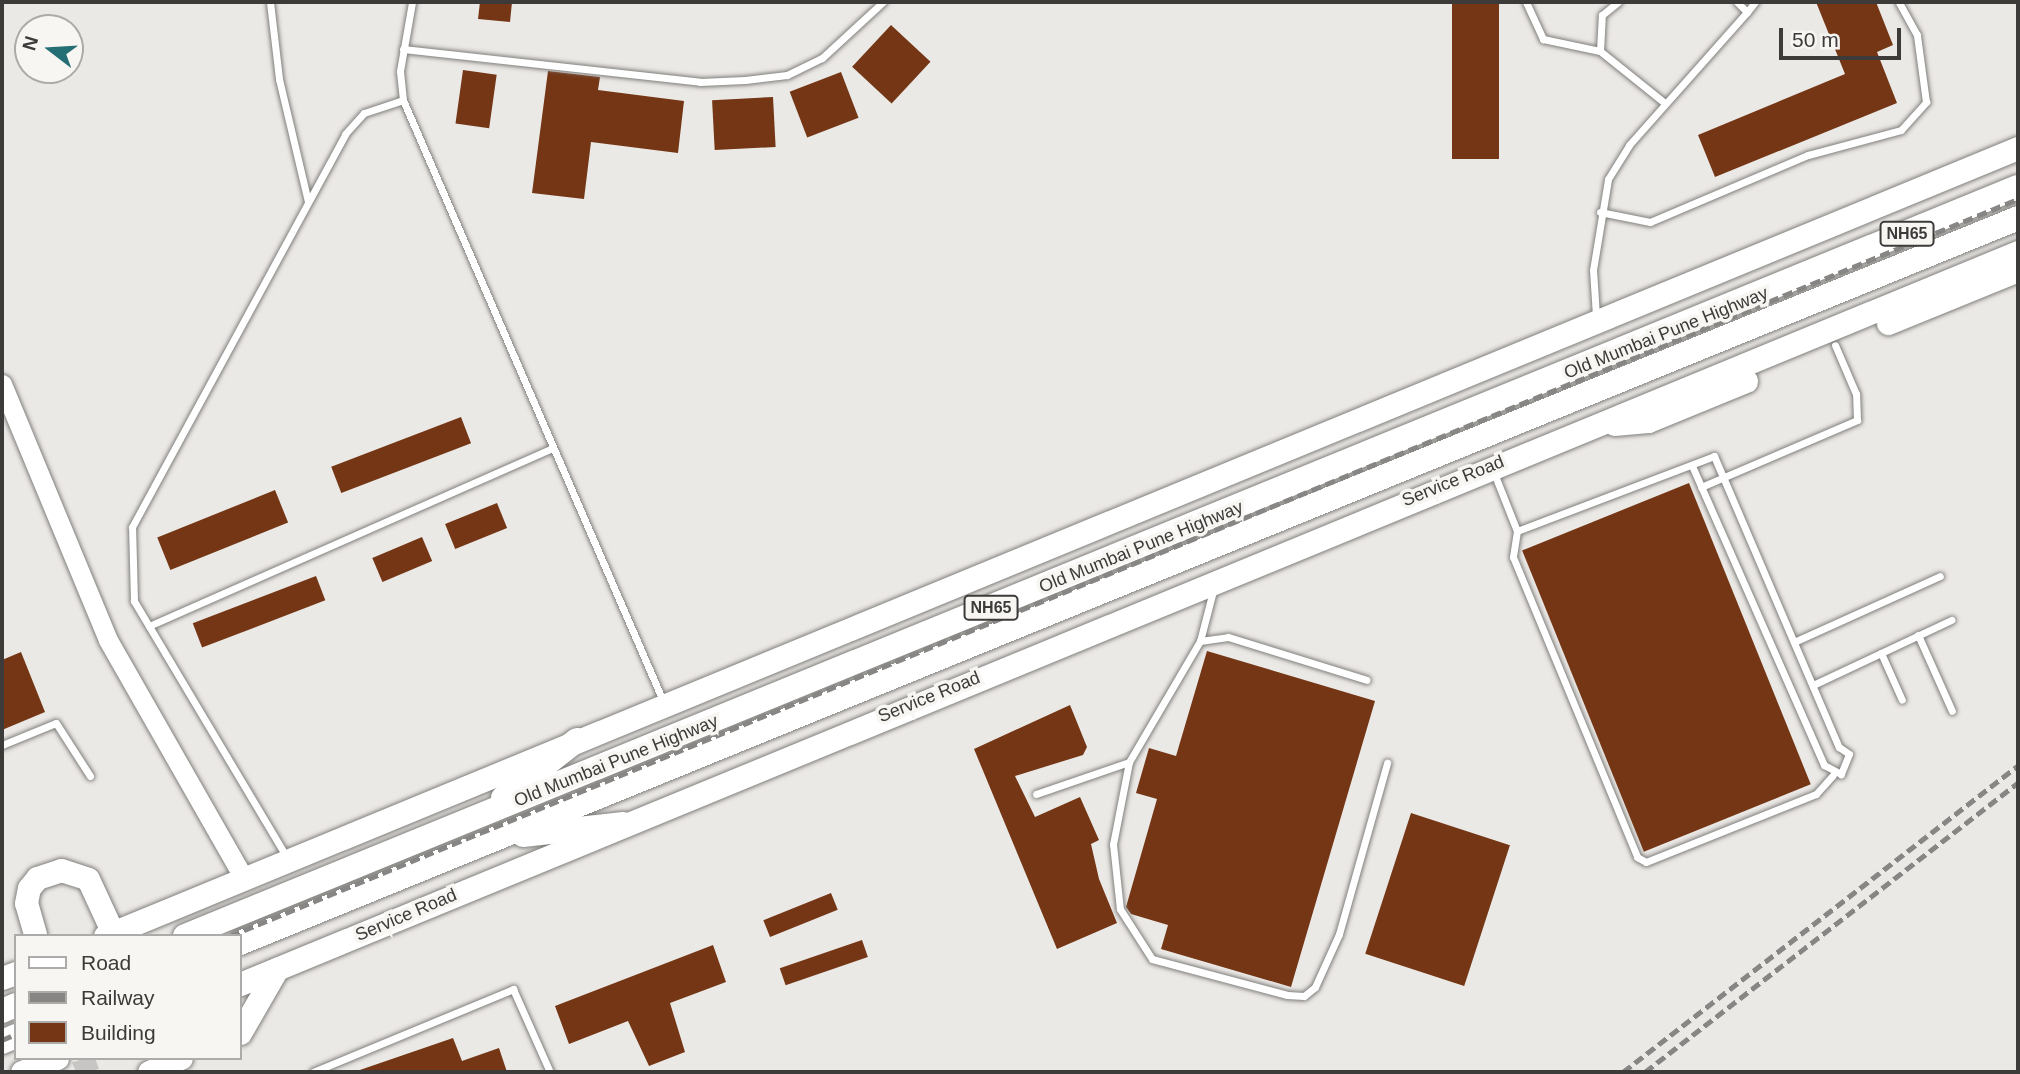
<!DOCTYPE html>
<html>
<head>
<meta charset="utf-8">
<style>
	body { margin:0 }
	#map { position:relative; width:2020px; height:1074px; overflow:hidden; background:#ebe9e6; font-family:Arial,sans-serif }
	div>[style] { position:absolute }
	.building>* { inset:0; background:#743615; transform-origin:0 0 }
	.primary-tunnel>* { height:23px; margin-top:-11.5px; transform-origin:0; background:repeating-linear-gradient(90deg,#c8c6c4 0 23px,transparent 0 34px) }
	.roads { filter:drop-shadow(0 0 2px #807f7c) drop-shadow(0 0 2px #807f7c) }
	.service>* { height:7px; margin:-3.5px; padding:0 3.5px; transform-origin:3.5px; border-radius:3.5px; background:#fff }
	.tertiary>* { height:19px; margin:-9.5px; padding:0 9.5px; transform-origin:9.5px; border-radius:9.5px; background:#fff }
	.primary>* { height:23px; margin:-11.5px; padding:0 11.5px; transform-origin:11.5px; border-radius:11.5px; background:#fff }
	.trunk>* { height:24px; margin:-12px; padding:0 12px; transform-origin:12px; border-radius:12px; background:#fff }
	.rail>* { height:5px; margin-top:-2.5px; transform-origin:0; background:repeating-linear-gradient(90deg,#888684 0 10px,transparent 0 15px) }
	span { translate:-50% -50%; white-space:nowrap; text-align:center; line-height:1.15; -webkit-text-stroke:7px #f8f6f3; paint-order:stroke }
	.shield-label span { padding:2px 5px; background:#f8f6f3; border:2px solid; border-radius:5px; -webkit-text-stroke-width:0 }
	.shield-label { font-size:16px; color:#3c3b3a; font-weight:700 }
	.street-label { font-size:18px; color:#3c3b3a }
	.frame { position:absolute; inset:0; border:4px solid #3c3b3a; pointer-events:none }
	.legend { position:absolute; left:14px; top:934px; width:228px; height:126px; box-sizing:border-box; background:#f8f6f3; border:2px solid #adaba9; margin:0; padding:9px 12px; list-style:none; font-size:21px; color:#3c3b3a }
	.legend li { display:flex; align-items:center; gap:14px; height:35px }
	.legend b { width:35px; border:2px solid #adaba9 }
	.north { position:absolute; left:14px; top:14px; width:70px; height:70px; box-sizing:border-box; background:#f8f6f3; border:2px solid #adaba9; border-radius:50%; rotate:287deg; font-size:19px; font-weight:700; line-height:28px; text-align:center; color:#3c3b3a }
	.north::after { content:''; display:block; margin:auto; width:24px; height:32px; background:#246f74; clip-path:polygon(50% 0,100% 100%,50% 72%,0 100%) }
	.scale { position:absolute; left:1779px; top:28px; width:122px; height:32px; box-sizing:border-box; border:4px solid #3c3b3a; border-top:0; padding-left:9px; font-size:21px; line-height:24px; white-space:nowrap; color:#3c3b3a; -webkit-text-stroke:5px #f8f6f3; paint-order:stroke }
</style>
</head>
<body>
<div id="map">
	<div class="building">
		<div style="clip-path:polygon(480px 2px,512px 2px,510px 22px,478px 19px)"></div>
		<div style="left:1452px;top:2px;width:47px;height:157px"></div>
		<div style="clip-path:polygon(1816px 2px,1876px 2px,1893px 45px,1877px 52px,1897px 103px,1715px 177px,1698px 135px,1845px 74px)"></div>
		<div style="left:891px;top:25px;width:54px;height:57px;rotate:43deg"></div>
		<div style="left:463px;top:70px;width:34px;height:54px;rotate:8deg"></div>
		<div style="clip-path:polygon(548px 71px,600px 77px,598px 90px,684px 101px,678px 153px,591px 142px,584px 199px,532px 193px)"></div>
		<div style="left:841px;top:72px;width:49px;height:55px;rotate:69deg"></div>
		<div style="left:773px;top:97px;width:50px;height:61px;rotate:87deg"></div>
		<div style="left:461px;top:417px;width:28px;height:139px;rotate:69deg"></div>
		<div style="left:1689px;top:483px;width:325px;height:180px;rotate:68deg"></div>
		<div style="left:275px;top:490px;width:35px;height:127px;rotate:68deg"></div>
		<div style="left:497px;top:503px;width:27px;height:56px;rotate:68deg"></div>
		<div style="left:422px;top:537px;width:26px;height:54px;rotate:67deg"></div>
		<div style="left:316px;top:576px;width:26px;height:132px;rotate:69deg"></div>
		<div style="clip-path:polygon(1207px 651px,1375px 701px,1291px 987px,1161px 949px,1168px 925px,1131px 914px,1126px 907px,1157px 799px,1136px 793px,1149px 748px,1176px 756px)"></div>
		<div style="clip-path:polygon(21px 652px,45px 712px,2px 730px,2px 660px)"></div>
		<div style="clip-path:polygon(1070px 705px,1087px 747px,1083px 755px,1015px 776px,1035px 817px,1080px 797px,1099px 840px,1091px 844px,1099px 879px,1117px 923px,1057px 949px,974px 749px)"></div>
		<div style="left:1411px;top:813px;width:104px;height:148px;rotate:18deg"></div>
		<div style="left:831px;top:893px;width:18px;height:73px;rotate:68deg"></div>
		<div style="left:862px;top:940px;width:18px;height:87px;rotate:71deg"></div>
		<div style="clip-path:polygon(713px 945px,726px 982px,670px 1003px,685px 1052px,649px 1066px,628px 1021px,569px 1044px,555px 1006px)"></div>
		<div style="clip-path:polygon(453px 1038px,462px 1061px,499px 1048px,507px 1072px,354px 1072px)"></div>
	</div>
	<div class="primary-tunnel">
		<div style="left:83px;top:1058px;width:15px;rotate:70deg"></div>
	</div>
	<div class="roads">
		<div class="service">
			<div style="left:270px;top:2px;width:78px;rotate:83.3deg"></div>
			<div style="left:279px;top:79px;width:126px;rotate:76.7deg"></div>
			<div style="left:1526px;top:2px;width:41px;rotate:65.3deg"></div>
			<div style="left:1543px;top:39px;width:58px;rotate:11.9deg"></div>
			<div style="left:1600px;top:51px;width:83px;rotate:38.7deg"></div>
			<div style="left:1747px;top:12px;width:13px;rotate:-51deg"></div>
			<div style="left:403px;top:49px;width:299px;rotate:6.3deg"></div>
			<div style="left:700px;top:82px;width:45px;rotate:-2.5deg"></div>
			<div style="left:745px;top:80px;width:42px;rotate:-6.8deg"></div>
			<div style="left:787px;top:75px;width:39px;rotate:-26deg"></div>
			<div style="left:822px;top:58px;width:83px;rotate:-42.6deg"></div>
			<div style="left:1600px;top:51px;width:36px;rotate:-87deg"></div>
			<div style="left:1602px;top:15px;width:21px;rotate:-39deg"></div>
			<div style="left:403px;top:100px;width:29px;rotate:-96deg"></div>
			<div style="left:400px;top:71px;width:70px;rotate:-80.1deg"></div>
			<div style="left:1600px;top:212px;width:51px;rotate:11.3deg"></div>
			<div style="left:1650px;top:222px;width:172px;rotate:-23deg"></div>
			<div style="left:1808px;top:155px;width:96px;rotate:-15deg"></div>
			<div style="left:1901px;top:130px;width:38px;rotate:-48deg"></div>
			<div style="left:1926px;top:102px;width:68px;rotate:-97.7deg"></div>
			<div style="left:1917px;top:35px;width:38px;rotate:-119deg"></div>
			<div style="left:1596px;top:316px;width:46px;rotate:-93.7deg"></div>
			<div style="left:1593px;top:270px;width:92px;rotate:-80.6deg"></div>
			<div style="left:1608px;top:179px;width:40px;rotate:-58deg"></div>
			<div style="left:1629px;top:145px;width:178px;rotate:-48.4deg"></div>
			<div style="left:1747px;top:12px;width:14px;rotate:-135deg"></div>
			<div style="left:1494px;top:473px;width:62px;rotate:68.4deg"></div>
			<div style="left:1517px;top:531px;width:26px;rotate:99deg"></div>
			<div style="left:1513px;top:557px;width:325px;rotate:67.5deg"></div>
			<div style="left:1637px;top:857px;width:10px;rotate:29deg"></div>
			<div style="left:1646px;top:862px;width:183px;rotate:-21.8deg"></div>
			<div style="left:1816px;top:794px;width:25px;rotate:-48deg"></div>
			<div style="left:1701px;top:487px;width:170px;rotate:-23.2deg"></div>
			<div style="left:1857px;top:420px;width:26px;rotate:-92deg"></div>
			<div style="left:1856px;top:394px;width:53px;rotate:-113.2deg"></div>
			<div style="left:1517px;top:531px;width:211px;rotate:-20.8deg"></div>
			<div style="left:1714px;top:456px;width:317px;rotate:66.8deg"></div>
			<div style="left:1839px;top:747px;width:12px;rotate:35deg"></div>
			<div style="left:1849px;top:754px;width:22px;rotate:112deg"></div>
			<div style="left:1841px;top:774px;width:19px;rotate:-152deg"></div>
			<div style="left:1824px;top:765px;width:327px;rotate:-113.8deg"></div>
			<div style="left:1214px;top:587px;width:56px;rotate:104.5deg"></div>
			<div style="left:1200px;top:641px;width:140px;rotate:120.4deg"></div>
			<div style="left:1129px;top:762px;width:84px;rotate:101deg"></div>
			<div style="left:1113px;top:844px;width:65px;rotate:83.9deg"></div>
			<div style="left:1120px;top:909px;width:59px;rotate:57.4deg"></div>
			<div style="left:1152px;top:959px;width:140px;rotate:14.9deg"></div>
			<div style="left:1287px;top:995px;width:17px;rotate:3deg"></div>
			<div style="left:1304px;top:996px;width:14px;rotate:-39deg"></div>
			<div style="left:1315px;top:987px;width:58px;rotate:-65.6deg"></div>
			<div style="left:1339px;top:934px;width:178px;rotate:-74.3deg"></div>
			<div style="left:149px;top:626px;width:441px;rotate:-23.8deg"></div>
			<div style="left:1918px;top:635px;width:83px;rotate:65.9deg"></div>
			<div style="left:1200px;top:641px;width:28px;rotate:-8deg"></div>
			<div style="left:1228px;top:637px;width:145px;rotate:17.2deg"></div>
			<div style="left:1794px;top:642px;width:160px;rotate:-24.3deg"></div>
			<div style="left:1881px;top:653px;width:51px;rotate:65.9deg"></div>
			<div style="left:1813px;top:685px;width:153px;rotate:-25.2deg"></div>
			<div style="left:2px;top:745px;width:58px;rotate:-22.2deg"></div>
			<div style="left:56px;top:723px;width:63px;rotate:57.3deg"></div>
			<div style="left:1036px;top:794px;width:98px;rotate:-19deg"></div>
			<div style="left:286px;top:856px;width:297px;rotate:-120.8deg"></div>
			<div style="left:134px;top:601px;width:74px;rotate:-91.5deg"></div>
			<div style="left:132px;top:527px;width:447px;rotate:-61.5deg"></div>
			<div style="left:345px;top:134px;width:28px;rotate:-48deg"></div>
			<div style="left:364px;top:113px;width:41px;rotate:-18.4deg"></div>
			<div style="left:403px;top:100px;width:657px;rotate:66.6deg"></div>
			<div style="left:313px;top:1072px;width:217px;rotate:-22.5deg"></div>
			<div style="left:513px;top:989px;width:91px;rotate:66deg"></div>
		</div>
		<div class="tertiary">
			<div style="left:2px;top:384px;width:277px;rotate:67.5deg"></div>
			<div style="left:108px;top:640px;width:274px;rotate:60.3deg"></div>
		</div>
		<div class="primary">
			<div style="left:1888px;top:323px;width:140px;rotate:-22.2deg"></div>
			<div style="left:1614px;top:424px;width:34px;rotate:-5deg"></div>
			<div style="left:1648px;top:421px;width:106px;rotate:-22.2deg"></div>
			<div style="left:35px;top:934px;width:32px;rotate:-106deg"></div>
			<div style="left:26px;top:903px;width:15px;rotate:-79deg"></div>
			<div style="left:29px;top:888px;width:13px;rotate:-51deg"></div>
			<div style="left:37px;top:878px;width:25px;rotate:-18deg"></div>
			<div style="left:61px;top:870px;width:28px;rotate:18deg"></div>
			<div style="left:88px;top:879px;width:60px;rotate:65.2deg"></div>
			<div style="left:105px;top:936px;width:2069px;rotate:-22.39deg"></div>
			<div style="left:2px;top:978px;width:15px;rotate:-20deg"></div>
			<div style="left:240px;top:984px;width:1923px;rotate:-22.38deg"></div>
			<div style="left:240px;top:1033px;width:74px;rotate:-60deg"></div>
			<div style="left:22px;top:1072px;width:38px;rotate:-22deg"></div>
			<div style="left:149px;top:1072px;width:35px;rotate:-24deg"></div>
		</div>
		<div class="trunk">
			<div style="left:503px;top:798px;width:94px;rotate:-38.1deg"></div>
			<div style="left:523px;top:835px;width:101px;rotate:-6.3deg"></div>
			<div style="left:185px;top:936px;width:1980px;rotate:-22.23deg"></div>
			<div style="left:240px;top:943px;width:1920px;rotate:-22.18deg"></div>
			<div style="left:2px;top:1011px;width:15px;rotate:-23deg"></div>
			<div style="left:2px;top:1042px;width:15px;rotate:-23deg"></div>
		</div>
	</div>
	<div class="rail">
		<div style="left:230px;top:936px;width:1934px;rotate:-22.4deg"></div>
		<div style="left:2px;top:1040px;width:15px;rotate:-23deg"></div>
		<div style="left:1623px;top:1072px;width:500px;rotate:-37.8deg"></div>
		<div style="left:1645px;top:1072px;width:472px;rotate:-37.8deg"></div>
	</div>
	<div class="shield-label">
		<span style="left:1907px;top:234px">NH65</span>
		<span style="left:991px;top:608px">NH65</span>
	</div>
	<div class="street-label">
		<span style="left:1666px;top:333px;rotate:-22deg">Old Mumbai Pune Highway</span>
		<span style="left:1453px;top:481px;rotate:-22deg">Service Road</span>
		<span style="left:1141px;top:547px;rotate:-22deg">Old Mumbai Pune Highway</span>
		<span style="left:929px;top:697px;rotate:-22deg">Service Road</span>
		<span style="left:616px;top:761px;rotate:-22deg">Old Mumbai Pune Highway</span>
		<span style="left:406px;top:915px;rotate:-23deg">Service Road</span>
	</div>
	<div class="frame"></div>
	<ul class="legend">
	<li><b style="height:9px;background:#fff"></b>Road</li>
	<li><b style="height:9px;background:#888684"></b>Railway</li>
	<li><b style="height:19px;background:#743615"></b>Building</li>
	</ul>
	<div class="north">N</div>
	<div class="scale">50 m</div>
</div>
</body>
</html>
